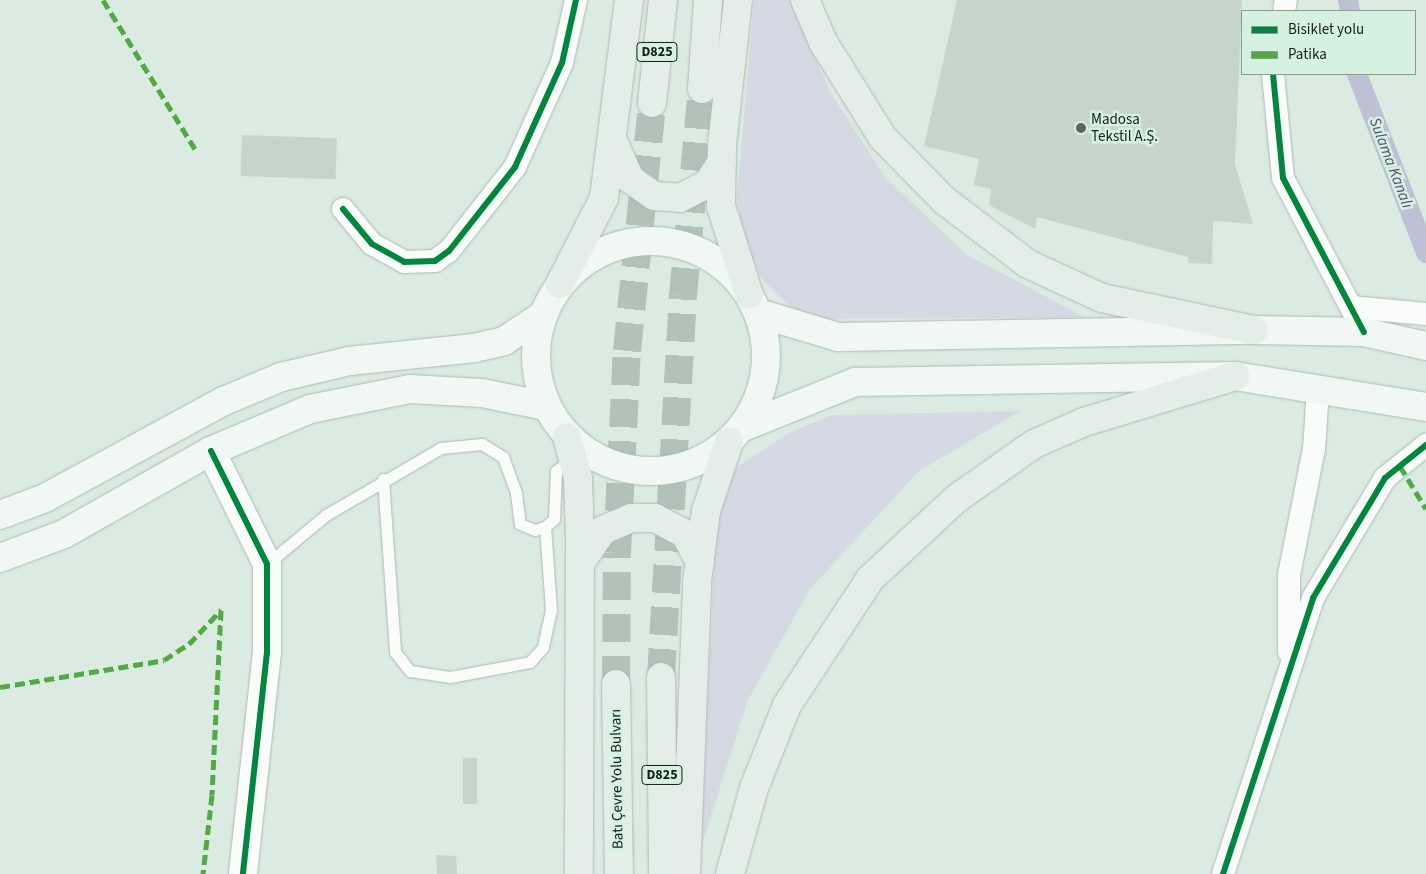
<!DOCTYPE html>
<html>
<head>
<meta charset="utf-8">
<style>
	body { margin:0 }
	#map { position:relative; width:1426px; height:874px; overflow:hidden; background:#dbebe1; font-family:"Source Sans 3",sans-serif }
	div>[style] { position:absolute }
	.green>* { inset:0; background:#d4d9e3 }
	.canal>* { height:20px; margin:-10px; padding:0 10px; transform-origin:10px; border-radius:10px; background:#bec0d4 }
	.building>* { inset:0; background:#c7d4cc; transform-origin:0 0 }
	.trunk-tunnel>* { height:28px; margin-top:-14px; transform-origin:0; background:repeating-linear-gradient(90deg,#b3c2b9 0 28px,transparent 0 42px) }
	.roads { filter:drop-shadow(0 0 1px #adbab2) drop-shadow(0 0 1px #adbab2) }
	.service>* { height:11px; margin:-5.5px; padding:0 5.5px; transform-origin:5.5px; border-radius:5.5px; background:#fafcfa }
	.minor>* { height:22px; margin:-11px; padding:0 11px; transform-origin:11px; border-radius:11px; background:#fafcfa }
	.tertiary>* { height:28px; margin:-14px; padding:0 14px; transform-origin:14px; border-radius:14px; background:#fafcfa }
	.secondary>* { height:28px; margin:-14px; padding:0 14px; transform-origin:14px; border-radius:14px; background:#f1f7f4 }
	.secondary>.ring { margin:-14px; padding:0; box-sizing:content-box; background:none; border:28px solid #f1f7f4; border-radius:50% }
	.trunk>* { height:28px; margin:-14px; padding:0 14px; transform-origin:14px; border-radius:14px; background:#e4eee8 }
	.quiet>* { height:5px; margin-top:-2.5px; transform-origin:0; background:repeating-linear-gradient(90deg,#51aa42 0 10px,transparent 0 15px) }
	.cycleway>* { height:6px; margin:-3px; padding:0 3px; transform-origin:3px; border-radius:3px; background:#00873e }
	.dots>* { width:14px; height:14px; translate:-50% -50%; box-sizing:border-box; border:2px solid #d4f2df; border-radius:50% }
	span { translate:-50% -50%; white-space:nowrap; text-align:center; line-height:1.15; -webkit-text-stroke:5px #d4f2df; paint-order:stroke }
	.shield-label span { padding:1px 4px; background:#d4f2df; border:1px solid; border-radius:4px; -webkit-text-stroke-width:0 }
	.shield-label { font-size:14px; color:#141f18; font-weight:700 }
	.poi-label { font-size:15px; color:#141f18 }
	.left { translate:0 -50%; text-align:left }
	.street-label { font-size:15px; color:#141f18 }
	.water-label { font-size:16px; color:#554c7d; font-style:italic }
	.legend { position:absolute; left:1241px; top:10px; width:175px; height:65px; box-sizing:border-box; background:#d4f2df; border:1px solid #879e8f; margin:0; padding:6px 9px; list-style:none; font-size:15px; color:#141f18 }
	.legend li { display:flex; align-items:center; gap:10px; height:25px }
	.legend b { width:25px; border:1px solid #879e8f }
</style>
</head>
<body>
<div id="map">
	<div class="green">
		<div style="clip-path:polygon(754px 0,789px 0,832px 95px,885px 177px,966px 254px,1084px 317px,813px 319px,787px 304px,763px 280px,746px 246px,737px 199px)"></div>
		<div style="clip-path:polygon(1020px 411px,919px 471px,810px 589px,748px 700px,701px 847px,717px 499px,731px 471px,791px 432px,832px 415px)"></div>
	</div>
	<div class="canal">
		<div style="left:1348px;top:0;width:11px;rotate:80deg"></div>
		<div style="left:1357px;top:74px;width:192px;rotate:68.9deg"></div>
	</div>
	<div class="building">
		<div style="clip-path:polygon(957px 0,1242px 0,1235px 164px,1253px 224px,1213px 221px,1212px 264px,1188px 263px,1188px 257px,1037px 217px,1035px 229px,989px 205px,991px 189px,974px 185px,979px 159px,924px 146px)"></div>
		<div style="left:242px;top:135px;width:95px;height:41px;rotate:2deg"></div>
		<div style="left:463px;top:758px;width:14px;height:46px"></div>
		<div style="clip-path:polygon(436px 855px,456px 856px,457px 874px,437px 874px)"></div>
	</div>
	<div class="trunk-tunnel">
		<div style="left:661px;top:677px;width:382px;rotate:-86.7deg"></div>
		<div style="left:683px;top:296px;width:208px;rotate:-84.8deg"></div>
		<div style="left:616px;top:684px;width:131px;rotate:-89.6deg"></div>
		<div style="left:617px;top:553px;width:202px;rotate:-87.2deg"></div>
		<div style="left:627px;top:351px;width:249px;rotate:-84.2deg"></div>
	</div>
	<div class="roads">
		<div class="service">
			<div style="left:383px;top:479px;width:173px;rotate:86deg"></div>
			<div style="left:395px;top:652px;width:24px;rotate:52deg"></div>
			<div style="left:410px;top:671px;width:40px;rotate:8.5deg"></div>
			<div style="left:450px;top:677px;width:81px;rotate:-10.6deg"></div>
			<div style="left:530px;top:662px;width:20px;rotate:-49deg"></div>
			<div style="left:543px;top:647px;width:38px;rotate:-78deg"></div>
			<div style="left:551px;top:610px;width:83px;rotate:-94.1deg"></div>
			<div style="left:267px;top:564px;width:77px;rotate:-39.7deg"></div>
			<div style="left:326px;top:515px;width:133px;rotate:-30.2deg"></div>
			<div style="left:441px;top:448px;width:41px;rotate:-5.6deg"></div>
			<div style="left:482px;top:444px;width:25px;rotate:32deg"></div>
			<div style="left:503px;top:457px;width:38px;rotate:70deg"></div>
			<div style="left:516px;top:493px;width:31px;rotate:83deg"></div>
			<div style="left:520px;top:524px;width:16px;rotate:22deg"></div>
			<div style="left:535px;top:530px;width:10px;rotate:-17deg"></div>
			<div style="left:545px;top:527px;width:12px;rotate:-42deg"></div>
			<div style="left:554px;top:519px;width:48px;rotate:-87.6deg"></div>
			<div style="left:556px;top:471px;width:21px;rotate:-37deg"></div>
		</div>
		<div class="minor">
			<div style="left:1284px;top:11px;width:11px;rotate:-80deg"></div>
			<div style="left:1273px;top:74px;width:104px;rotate:84.5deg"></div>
			<div style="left:1283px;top:178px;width:174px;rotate:62.3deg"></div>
			<div style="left:343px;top:209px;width:45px;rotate:50.4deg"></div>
			<div style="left:372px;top:244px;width:37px;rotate:29deg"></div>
			<div style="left:404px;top:262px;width:31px;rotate:-2deg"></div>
			<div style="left:435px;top:261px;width:17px;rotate:-36deg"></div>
			<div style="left:449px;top:251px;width:107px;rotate:-51.8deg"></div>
			<div style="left:515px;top:167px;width:114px;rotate:-65.7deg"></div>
			<div style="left:562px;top:63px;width:65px;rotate:-77.5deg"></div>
			<div style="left:1351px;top:307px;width:75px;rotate:5.3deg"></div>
			<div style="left:1289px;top:652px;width:77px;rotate:-90deg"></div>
			<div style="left:1289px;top:575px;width:128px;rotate:-78.8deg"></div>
			<div style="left:1314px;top:449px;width:59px;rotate:-86.1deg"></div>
			<div style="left:1223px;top:874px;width:290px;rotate:-71.9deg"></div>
			<div style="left:1313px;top:598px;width:140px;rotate:-59deg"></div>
			<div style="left:1385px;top:478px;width:53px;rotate:-38.8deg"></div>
		</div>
		<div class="tertiary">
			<div style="left:211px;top:451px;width:126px;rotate:63.6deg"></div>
			<div style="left:267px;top:564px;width:88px;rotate:90deg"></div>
			<div style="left:267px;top:652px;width:223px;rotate:96.2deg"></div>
		</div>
		<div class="secondary">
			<div class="ring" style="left:536px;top:241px;width:202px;height:202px"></div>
			<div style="left:758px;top:313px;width:84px;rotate:16.7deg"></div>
			<div style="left:838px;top:337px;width:416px;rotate:-1deg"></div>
			<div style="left:1254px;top:330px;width:110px;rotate:1deg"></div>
			<div style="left:1364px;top:332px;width:64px;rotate:12.7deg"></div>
			<div style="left:743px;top:427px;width:121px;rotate:-21.9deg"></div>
			<div style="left:855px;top:382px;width:380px;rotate:-0.9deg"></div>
			<div style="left:1235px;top:376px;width:193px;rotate:9.2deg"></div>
			<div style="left:0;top:515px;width:48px;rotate:-20.7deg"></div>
			<div style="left:45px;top:498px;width:204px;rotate:-28.5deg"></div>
			<div style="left:224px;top:401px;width:62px;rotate:-22.8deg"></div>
			<div style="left:281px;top:377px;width:70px;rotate:-13.2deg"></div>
			<div style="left:349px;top:361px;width:126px;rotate:-5.9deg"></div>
			<div style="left:474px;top:348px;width:31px;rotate:-13deg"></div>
			<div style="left:504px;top:341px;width:45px;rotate:-33.3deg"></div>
			<div style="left:0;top:558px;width:68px;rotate:-20.6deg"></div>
			<div style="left:64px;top:534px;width:169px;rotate:-29.5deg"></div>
			<div style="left:211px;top:451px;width:108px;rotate:-23deg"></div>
			<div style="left:310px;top:409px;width:102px;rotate:-11.3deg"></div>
			<div style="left:410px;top:389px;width:72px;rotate:3.2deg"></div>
			<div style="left:482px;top:393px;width:65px;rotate:11.5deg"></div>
		</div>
		<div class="trunk">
			<div style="left:738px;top:0;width:147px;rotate:96.3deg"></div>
			<div style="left:722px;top:146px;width:60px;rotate:91deg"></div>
			<div style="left:721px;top:206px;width:93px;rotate:72.5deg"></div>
			<div style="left:805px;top:0;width:46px;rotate:66.8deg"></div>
			<div style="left:823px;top:42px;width:113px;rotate:58deg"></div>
			<div style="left:883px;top:138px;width:88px;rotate:45.5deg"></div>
			<div style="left:945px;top:201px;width:104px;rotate:37.2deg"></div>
			<div style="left:1028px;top:264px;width:81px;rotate:24.7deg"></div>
			<div style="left:1102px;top:298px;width:155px;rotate:11.9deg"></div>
			<div style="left:702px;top:89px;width:89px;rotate:-86.1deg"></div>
			<div style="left:652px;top:103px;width:104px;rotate:-83.9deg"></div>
			<div style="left:613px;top:141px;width:42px;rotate:65.9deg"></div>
			<div style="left:630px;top:179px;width:29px;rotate:35deg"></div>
			<div style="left:654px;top:196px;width:26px;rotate:4deg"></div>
			<div style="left:680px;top:198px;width:30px;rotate:-27deg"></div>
			<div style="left:707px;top:184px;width:27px;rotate:-56deg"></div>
			<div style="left:560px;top:284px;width:97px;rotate:-62.9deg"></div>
			<div style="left:604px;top:198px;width:200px;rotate:-82.8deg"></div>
			<div style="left:567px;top:437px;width:42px;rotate:75deg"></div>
			<div style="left:578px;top:478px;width:59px;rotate:88.1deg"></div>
			<div style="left:580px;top:537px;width:337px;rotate:90.2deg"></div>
			<div style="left:580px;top:563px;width:40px;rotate:-55.1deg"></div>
			<div style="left:603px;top:530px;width:30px;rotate:-23deg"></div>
			<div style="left:631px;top:518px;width:24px"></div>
			<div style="left:655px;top:518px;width:34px;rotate:28deg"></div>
			<div style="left:685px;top:534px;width:32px;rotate:62deg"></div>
			<div style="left:661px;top:677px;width:197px;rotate:89.4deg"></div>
			<div style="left:616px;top:684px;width:190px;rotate:89.1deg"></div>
			<div style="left:686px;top:874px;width:292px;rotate:-87.8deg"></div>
			<div style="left:697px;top:582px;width:72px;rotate:-82.8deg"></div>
			<div style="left:706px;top:511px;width:73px;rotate:-71.6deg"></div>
			<div style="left:730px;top:874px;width:89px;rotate:-74.4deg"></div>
			<div style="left:754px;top:788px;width:89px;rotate:-68.3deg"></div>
			<div style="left:787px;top:705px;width:151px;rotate:-56.6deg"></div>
			<div style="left:870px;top:579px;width:117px;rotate:-42.9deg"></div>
			<div style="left:956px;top:499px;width:95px;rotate:-35.2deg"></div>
			<div style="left:1034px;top:444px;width:55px;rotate:-23.7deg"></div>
			<div style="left:1084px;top:422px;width:158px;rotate:-16.9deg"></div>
		</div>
	</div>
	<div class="quiet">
		<div style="left:103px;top:0;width:175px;rotate:58.3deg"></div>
		<div style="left:1400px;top:466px;width:50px;rotate:58.8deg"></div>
		<div style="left:0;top:687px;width:166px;rotate:-9.3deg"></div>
		<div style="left:164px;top:660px;width:30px;rotate:-33deg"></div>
		<div style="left:189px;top:644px;width:47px;rotate:-46.7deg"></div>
		<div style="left:221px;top:610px;width:185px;rotate:92.8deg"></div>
		<div style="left:212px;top:795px;width:80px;rotate:96.5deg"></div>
	</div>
	<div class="cycleway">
		<div style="left:1273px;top:74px;width:104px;rotate:84.5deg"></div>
		<div style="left:1283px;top:178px;width:174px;rotate:62.3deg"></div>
		<div style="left:343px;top:209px;width:45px;rotate:50.4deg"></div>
		<div style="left:372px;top:244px;width:37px;rotate:29deg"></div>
		<div style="left:404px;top:262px;width:31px;rotate:-2deg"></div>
		<div style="left:435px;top:261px;width:17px;rotate:-36deg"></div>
		<div style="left:449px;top:251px;width:107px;rotate:-51.8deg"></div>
		<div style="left:515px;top:167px;width:114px;rotate:-65.7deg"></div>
		<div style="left:562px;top:63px;width:65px;rotate:-77.5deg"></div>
		<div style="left:211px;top:451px;width:126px;rotate:63.6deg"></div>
		<div style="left:267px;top:564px;width:88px;rotate:90deg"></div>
		<div style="left:267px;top:652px;width:223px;rotate:96.2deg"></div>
		<div style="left:1223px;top:874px;width:290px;rotate:-71.9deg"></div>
		<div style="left:1313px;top:598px;width:140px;rotate:-59deg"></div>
		<div style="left:1385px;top:478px;width:53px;rotate:-38.8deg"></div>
	</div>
	<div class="dots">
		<div style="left:1081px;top:128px;background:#5a665e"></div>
	</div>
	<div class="shield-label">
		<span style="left:657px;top:52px">D825</span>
		<span style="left:662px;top:775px">D825</span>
	</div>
	<div class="poi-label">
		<span class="left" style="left:1091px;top:128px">Madosa<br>Tekstil A.Ş.</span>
	</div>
	<div class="street-label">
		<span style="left:617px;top:779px;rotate:-91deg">Batı Çevre Yolu Bulvarı</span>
	</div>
	<div class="water-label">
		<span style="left:1391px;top:163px;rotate:69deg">Sulama Kanalı</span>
	</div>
	<ul class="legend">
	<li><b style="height:6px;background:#00873e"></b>Bisiklet yolu</li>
	<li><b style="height:6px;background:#51aa42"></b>Patika</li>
	</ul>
</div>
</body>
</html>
